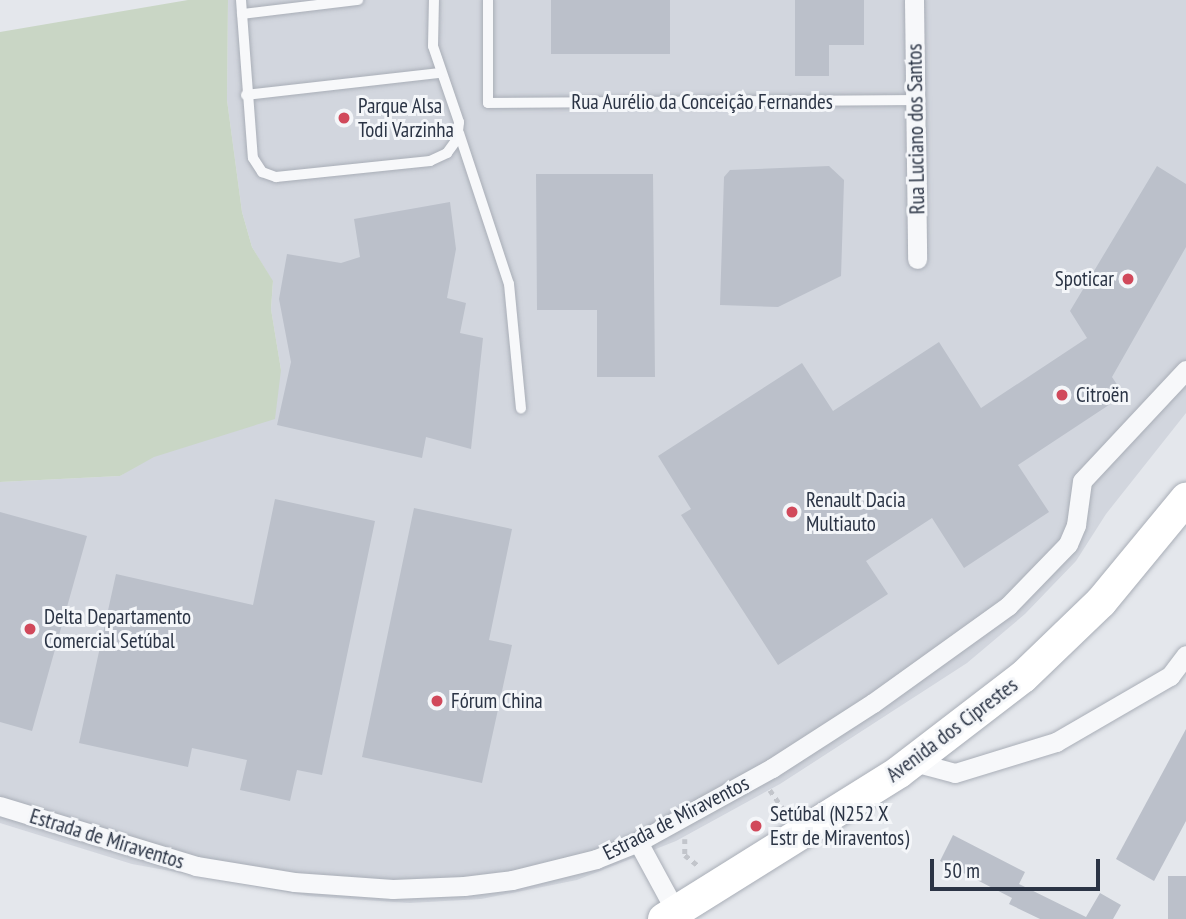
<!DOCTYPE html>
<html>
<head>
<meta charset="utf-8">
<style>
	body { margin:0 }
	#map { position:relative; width:1186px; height:919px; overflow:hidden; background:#e4e7ec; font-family:"PT Sans Narrow",sans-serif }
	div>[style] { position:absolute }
	.built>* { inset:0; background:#d2d6de }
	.green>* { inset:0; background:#c9d6c5 }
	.building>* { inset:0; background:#bbc0ca; transform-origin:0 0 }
	.path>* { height:4.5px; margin-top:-2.25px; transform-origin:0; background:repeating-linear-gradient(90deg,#c2c5cb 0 5px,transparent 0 10px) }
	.roads { filter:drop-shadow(0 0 2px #a9aeb7) drop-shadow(0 0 2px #a9aeb7) }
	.service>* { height:10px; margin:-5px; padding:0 5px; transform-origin:5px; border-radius:5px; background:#f7f8fa }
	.minor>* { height:19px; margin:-9.5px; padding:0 9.5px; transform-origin:9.5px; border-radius:9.5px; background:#f7f8fa }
	.primary>* { height:32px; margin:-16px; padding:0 16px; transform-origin:16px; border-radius:16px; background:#fff }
	.dots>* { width:19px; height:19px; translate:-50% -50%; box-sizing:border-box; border:4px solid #f4f6f9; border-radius:50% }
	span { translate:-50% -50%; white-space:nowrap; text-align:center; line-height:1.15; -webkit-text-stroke:6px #f4f6f9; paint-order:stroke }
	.street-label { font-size:21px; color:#2b3445 }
	.poi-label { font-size:21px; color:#2b3445 }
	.left { translate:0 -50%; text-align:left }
	.right { translate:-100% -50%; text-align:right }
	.scale { position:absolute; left:930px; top:859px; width:170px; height:32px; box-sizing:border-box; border:4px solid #2b3445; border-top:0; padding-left:9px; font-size:21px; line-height:24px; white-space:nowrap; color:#2b3445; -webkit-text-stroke:5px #f4f6f9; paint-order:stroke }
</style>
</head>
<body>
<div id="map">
	<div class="built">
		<div style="clip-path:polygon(228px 0,1186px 0,1186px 413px,1106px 514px,1076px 561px,1025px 614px,967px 663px,780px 784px,676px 841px,577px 880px,481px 899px,409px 903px,308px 896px,132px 864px,0 823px,0 482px,120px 476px,281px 370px,271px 309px,273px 282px,252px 247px,242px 212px,227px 100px)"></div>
	</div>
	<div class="green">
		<div style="clip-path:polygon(188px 0,228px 0,227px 100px,242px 212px,252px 247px,273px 281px,271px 309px,281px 370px,275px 419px,154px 457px,120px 476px,0 482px,0 32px)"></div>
	</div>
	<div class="building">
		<div style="left:551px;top:0;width:119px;height:54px"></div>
		<div style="clip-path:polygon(795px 0,864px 0,864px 45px,829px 45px,829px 76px,795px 76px)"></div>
		<div style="clip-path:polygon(829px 166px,844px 180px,841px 276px,778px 307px,720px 305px,724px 177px,730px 170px)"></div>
		<div style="clip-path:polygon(1157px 166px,1186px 184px,1186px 247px,1112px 377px,1124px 395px,1018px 465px,1049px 512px,964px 568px,932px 518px,866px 561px,888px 594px,778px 665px,681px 515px,691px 509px,658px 456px,802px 363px,833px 411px,939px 342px,981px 408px,1087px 338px,1070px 311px)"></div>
		<div style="clip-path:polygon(536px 174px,653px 174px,655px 377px,597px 377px,597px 310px,537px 310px)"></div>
		<div style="clip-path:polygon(450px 202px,456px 249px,447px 298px,466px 303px,460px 333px,483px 338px,471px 449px,426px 437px,422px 458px,277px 425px,291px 362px,279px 299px,287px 254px,341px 263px,360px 257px,354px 219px)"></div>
		<div style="clip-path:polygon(275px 499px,375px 521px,322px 775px,297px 770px,290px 801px,240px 790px,247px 760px,192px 748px,188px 767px,79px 743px,116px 574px,253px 605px)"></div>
		<div style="clip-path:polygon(414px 508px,512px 529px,489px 640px,512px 645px,482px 783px,362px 757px)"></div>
		<div style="clip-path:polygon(0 512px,87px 536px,32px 731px,0 722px)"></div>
		<div style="clip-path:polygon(1186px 729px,1186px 821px,1154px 881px,1116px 859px)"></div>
		<div style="clip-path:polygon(953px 835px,1025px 872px,1019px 884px,1086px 917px,1100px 893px,1121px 905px,1113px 919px,1040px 919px,1009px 904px,1012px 898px,940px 861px)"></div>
		<div style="left:1168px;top:876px;width:18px;height:43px"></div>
	</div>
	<div class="path">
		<div style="left:770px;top:790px;width:29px;rotate:55deg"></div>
		<div style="left:685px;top:839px;width:16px;rotate:90deg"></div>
		<div style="left:685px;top:855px;width:19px;rotate:39deg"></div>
	</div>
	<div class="roads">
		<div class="service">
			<div style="left:241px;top:0;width:158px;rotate:85.7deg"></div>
			<div style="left:253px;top:158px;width:17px;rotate:57deg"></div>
			<div style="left:262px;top:172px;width:15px;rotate:20deg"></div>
			<div style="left:276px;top:177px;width:155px;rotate:-5.9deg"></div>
			<div style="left:430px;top:161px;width:19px;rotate:-25deg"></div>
			<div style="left:447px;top:153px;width:17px;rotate:-54deg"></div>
			<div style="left:457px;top:139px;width:17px;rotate:-83deg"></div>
			<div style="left:459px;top:122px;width:80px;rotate:-108.9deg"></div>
			<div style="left:433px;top:46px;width:46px;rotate:-88.8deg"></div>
			<div style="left:488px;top:0;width:103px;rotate:90deg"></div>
			<div style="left:488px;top:103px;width:428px;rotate:-0.4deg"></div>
			<div style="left:242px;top:14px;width:117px;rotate:-6.9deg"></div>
			<div style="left:246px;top:95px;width:195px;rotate:-6.5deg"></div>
			<div style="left:459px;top:133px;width:159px;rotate:71.7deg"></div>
			<div style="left:509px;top:284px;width:125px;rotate:84.5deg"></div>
		</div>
		<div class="minor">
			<div style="left:914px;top:0;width:259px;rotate:89.3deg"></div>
			<div style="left:914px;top:762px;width:42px;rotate:15deg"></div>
			<div style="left:955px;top:773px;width:106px;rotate:-17.1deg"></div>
			<div style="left:1056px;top:742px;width:132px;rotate:-30.1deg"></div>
			<div style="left:1170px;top:676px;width:26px;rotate:-53deg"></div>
			<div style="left:0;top:806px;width:205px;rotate:17deg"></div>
			<div style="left:196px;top:866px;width:99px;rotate:9.3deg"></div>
			<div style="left:294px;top:882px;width:99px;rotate:4deg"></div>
			<div style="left:393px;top:889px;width:71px;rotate:-2.4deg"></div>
			<div style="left:464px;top:886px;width:48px;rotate:-7.1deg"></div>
			<div style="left:512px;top:880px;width:87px;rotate:-14deg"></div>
			<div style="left:596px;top:859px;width:45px;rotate:-22deg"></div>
			<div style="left:638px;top:842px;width:153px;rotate:-28.9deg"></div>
			<div style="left:772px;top:768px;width:120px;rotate:-32.8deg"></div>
			<div style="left:873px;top:703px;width:166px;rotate:-35.7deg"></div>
			<div style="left:1008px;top:606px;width:86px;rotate:-45.9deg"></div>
			<div style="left:1068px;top:544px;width:21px;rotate:-67deg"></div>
			<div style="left:1076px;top:525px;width:44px;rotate:-82.2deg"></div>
			<div style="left:1082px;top:481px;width:152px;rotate:-46.9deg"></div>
			<div style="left:638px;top:842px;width:80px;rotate:61.5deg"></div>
		</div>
		<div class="primary">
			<div style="left:664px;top:919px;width:277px;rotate:-32deg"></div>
			<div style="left:899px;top:772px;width:156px;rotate:-37.5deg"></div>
			<div style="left:1023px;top:677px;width:108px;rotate:-43.9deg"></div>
			<div style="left:1101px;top:602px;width:134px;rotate:-50.5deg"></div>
		</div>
	</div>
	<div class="dots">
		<div style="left:344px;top:118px;background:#d1495b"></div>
		<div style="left:1128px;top:279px;background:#d1495b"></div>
		<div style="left:1062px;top:395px;background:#d1495b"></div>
		<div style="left:792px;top:512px;background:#d1495b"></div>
		<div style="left:30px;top:629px;background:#d1495b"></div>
		<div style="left:437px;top:701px;background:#d1495b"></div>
		<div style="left:756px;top:826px;background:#d1495b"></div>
	</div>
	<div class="street-label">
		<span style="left:702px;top:102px">Rua Aurélio da Conceição Fernandes</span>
		<span style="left:916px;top:129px;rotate:-91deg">Rua Luciano dos Santos</span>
		<span style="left:952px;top:730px;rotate:-37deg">Avenida dos Ciprestes</span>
		<span style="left:676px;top:818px;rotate:-27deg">Estrada de Miraventos</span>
		<span style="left:107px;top:839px;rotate:17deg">Estrada de Miraventos</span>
	</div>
	<div class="poi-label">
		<span class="left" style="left:358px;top:118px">Parque Alsa<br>Todi Varzinha</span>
		<span class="right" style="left:1114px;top:279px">Spoticar</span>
		<span class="left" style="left:1076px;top:395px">Citroën</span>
		<span class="left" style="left:806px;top:512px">Renault Dacia<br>Multiauto</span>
		<span class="left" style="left:44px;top:629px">Delta Departamento<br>Comercial Setúbal</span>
		<span class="left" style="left:451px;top:701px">Fórum China</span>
		<span class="left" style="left:770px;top:826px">Setúbal (N252 X<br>Estr de Miraventos)</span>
	</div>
	<div class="scale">50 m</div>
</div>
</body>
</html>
